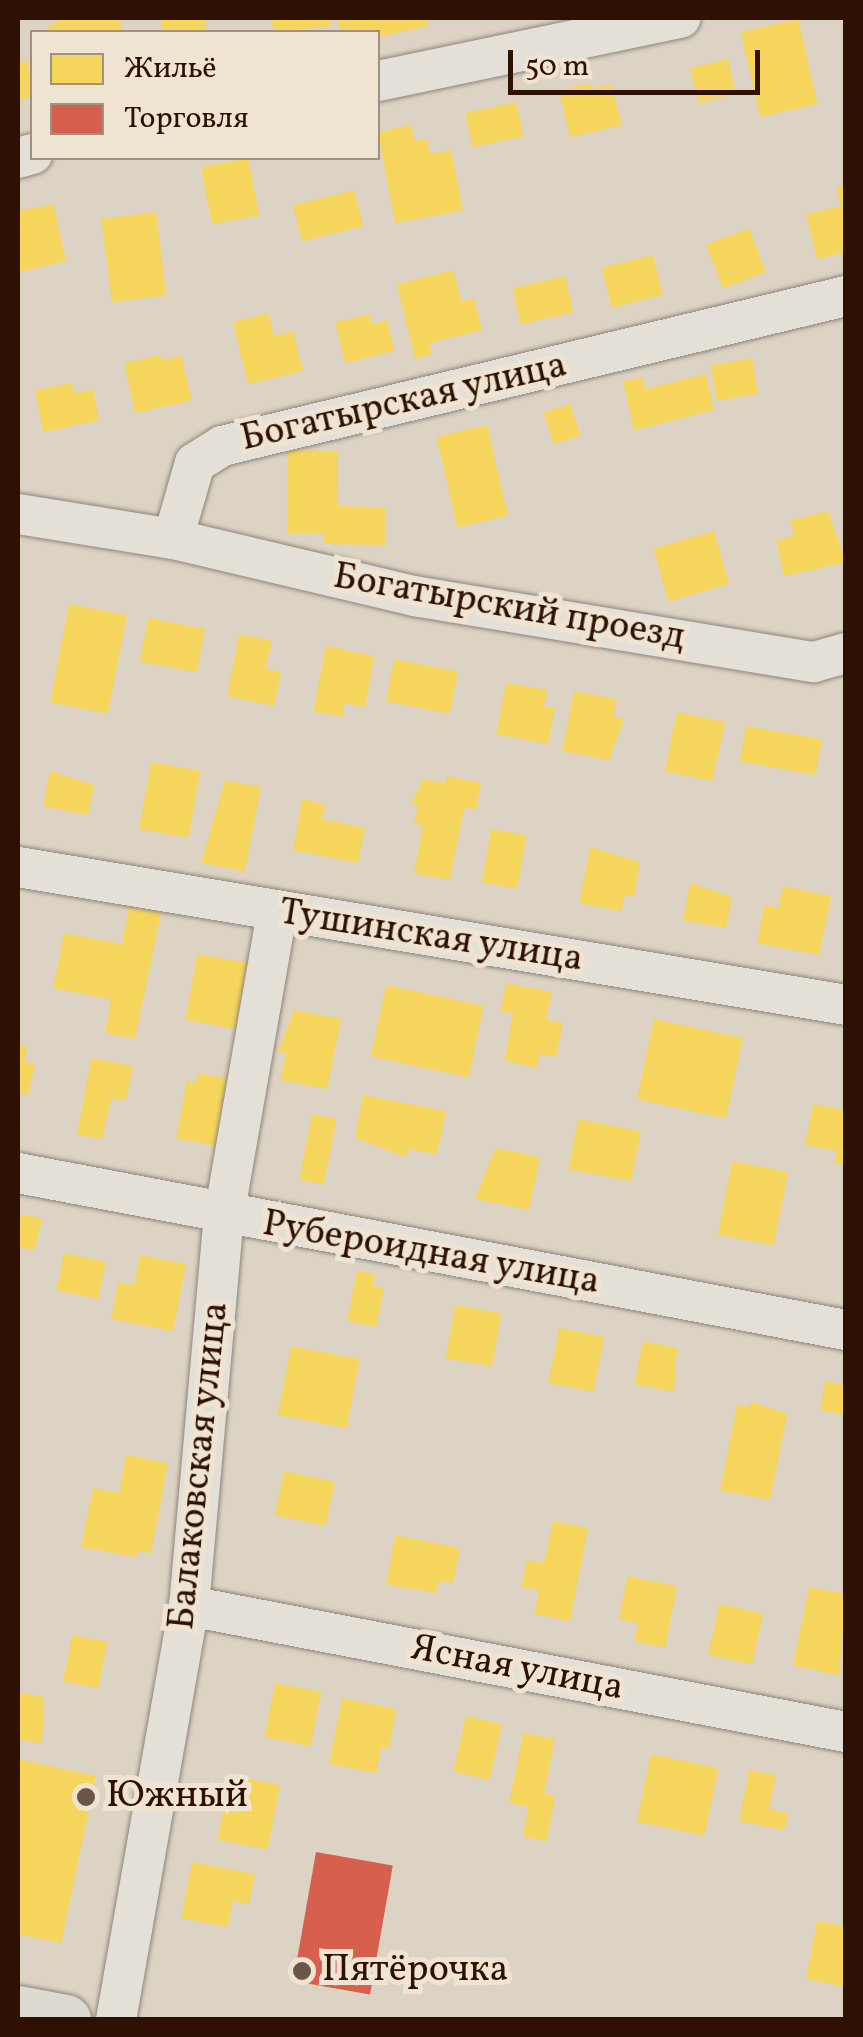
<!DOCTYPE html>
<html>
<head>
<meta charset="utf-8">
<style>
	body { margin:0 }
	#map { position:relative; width:863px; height:2037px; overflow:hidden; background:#dcd3c4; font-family:Vollkorn,serif }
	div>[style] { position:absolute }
	.homes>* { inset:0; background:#f6d55c; transform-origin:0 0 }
	.shops>* { inset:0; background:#d6604d; transform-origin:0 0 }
	.roads { filter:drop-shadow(0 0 2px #8e857b) drop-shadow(0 0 2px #8e857b) }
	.minor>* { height:40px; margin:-20px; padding:0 20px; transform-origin:20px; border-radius:20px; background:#e4e0d8 }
	.major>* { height:50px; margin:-25px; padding:0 25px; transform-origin:25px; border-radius:25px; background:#dfdad1 }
	.dots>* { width:28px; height:28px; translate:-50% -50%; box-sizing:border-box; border:5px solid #efe4d2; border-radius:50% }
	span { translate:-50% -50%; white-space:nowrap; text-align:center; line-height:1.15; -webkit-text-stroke:10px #efe4d2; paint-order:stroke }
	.street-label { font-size:38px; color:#2e1103 }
	.poi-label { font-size:38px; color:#2e1103 }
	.left { translate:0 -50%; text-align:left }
	.frame { position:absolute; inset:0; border:20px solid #2e1103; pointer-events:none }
	.legend { position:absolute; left:30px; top:30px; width:350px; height:130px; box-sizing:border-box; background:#efe4d2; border:2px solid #a2907f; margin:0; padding:12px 18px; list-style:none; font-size:30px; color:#2e1103 }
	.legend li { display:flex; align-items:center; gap:20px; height:50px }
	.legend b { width:50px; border:2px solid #a2907f }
	.scale { position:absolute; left:508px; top:50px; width:252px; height:45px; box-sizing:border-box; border:5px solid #2e1103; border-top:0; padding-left:12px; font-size:30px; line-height:35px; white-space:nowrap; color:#2e1103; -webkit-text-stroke:8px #efe4d2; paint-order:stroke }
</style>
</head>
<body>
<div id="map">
	<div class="homes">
		<div style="clip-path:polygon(65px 18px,119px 18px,123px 32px,49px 32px,48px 26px)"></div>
		<div style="left:161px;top:18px;width:45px;height:14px"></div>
		<div style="clip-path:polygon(271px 18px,330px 18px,332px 26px,274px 32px)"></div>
		<div style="clip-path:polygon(337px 18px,427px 18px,428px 26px,378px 37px,341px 32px)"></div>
		<div style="left:798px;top:19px;width:87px;height:59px;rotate:77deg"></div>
		<div style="left:728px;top:59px;width:36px;height:39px;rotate:77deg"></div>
		<div style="clip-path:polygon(28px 60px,32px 97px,18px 100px,18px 62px)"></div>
		<div style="clip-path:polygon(590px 83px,591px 89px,611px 84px,622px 125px,570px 137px,559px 91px)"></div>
		<div style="left:516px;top:102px;width:35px;height:52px;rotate:78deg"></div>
		<div style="clip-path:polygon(411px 125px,415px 141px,427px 138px,430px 154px,451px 150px,463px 210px,395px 223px,378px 132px)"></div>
		<div style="left:248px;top:158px;width:58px;height:48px;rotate:79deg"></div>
		<div style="clip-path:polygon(846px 185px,846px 252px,817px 259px,806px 214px,841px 206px,836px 187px)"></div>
		<div style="left:354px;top:190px;width:37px;height:63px;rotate:76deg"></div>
		<div style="clip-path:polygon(53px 204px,66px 261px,18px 272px,18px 211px)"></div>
		<div style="left:156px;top:212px;width:84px;height:55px;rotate:83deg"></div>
		<div style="left:749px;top:228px;width:47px;height:46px;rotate:69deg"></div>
		<div style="left:653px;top:255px;width:41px;height:53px;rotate:76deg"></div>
		<div style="clip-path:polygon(453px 270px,461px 301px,474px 298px,482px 330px,429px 343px,432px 354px,415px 359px,397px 284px)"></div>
		<div style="left:565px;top:276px;width:37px;height:54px;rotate:77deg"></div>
		<div style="clip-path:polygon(268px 313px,274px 336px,293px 331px,303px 371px,248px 384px,233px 322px)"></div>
		<div style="clip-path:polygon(369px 314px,372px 324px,387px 320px,394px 351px,345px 363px,335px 322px)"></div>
		<div style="clip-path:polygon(160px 355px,162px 360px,181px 355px,192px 400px,135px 413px,124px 363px)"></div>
		<div style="left:752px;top:358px;width:36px;height:42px;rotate:80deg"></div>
		<div style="clip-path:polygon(706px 374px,714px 410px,634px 430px,623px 381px,642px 377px,645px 389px)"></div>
		<div style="clip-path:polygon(72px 383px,74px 393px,93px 389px,99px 420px,43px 432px,35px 390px)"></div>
		<div style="left:570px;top:404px;width:33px;height:28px;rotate:72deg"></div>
		<div style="left:487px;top:425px;width:93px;height:52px;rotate:77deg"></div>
		<div style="clip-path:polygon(288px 450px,338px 451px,337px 506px,385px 507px,385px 545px,323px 544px,323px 533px,287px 533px)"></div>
		<div style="clip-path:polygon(828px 511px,846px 562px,784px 576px,776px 540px,794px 536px,790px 520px)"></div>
		<div style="left:714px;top:531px;width:55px;height:63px;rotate:74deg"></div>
		<div style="left:69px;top:604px;width:59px;height:100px;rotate:11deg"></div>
		<div style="left:148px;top:618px;width:58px;height:44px;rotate:11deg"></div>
		<div style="clip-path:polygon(239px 634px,272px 641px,265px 669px,281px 672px,274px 706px,227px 696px)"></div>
		<div style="clip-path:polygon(326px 646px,374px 656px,365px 707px,345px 703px,342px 717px,313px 711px)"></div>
		<div style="left:394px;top:659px;width:65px;height:43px;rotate:11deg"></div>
		<div style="clip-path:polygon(506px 683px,547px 690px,544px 706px,555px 708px,548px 744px,496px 734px)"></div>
		<div style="clip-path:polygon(574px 691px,617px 699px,613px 716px,624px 719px,609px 760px,562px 751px)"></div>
		<div style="left:677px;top:712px;width:49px;height:60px;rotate:12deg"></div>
		<div style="left:746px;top:726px;width:77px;height:36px;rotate:10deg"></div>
		<div style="left:151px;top:762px;width:50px;height:68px;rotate:10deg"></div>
		<div style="clip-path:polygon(50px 771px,94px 785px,88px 815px,43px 806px)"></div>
		<div style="clip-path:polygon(447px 776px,481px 783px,476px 810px,464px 807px,450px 880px,414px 873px,423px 825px,414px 823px,418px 805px,411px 804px,423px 779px,445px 783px)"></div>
		<div style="clip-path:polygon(225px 780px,261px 787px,245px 871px,201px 863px)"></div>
		<div style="clip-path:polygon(302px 799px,325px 804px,322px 819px,365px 828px,358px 863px,293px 850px)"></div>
		<div style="left:491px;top:829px;width:36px;height:54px;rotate:10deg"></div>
		<div style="clip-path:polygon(590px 847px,640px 862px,634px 897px,624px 895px,621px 911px,579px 903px)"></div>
		<div style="clip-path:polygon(690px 883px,732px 897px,726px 928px,683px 920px)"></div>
		<div style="clip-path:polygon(783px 886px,831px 896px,819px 955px,757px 943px,764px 905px,778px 908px)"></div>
		<div style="clip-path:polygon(129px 907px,161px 913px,135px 1039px,105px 1033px,111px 999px,53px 988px,64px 933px,122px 944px)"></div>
		<div style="left:197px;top:954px;width:55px;height:67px;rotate:10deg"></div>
		<div style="clip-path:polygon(506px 983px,552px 992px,546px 1019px,563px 1023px,556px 1057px,540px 1054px,537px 1068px,504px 1061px,513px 1013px,500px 1011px)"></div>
		<div style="left:386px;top:985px;width:100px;height:73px;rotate:12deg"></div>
		<div style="clip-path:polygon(294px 1010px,341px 1019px,327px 1089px,280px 1080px,286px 1053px,278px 1051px)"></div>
		<div style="left:654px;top:1019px;width:91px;height:82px;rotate:12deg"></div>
		<div style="clip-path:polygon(18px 1044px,27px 1046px,24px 1062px,35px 1064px,28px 1095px,18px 1093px)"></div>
		<div style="clip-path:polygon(91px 1058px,133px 1066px,126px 1100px,111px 1098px,102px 1139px,77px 1135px)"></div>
		<div style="clip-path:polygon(198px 1073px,229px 1079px,216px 1146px,176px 1138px,187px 1081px,196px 1083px)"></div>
		<div style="clip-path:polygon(363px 1095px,446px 1111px,437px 1154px,408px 1149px,406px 1157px,355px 1138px)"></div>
		<div style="clip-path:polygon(813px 1104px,846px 1110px,846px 1165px,834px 1163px,837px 1151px,805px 1145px)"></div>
		<div style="left:312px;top:1114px;width:25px;height:67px;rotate:11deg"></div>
		<div style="left:578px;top:1119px;width:64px;height:51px;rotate:11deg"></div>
		<div style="clip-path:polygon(495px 1148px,540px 1157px,529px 1210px,475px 1199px)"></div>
		<div style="left:732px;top:1161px;width:57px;height:75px;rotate:11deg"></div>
		<div style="clip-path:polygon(18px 1214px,42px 1218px,35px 1250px,18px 1247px)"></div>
		<div style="left:64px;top:1253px;width:43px;height:38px;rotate:12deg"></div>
		<div style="clip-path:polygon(140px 1255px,186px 1264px,173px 1331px,111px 1319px,118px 1282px,134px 1285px)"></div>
		<div style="clip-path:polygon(357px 1271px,375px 1274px,373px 1286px,384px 1288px,376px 1327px,347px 1321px)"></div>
		<div style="left:455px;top:1305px;width:47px;height:54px;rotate:10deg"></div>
		<div style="left:559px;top:1328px;width:46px;height:56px;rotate:11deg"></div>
		<div style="clip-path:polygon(643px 1341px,677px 1348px,674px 1392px,634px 1384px)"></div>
		<div style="left:291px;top:1346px;width:70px;height:70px;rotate:11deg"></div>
		<div style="clip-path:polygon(825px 1381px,846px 1385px,846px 1415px,820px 1410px)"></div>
		<div style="clip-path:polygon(750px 1401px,787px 1414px,770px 1500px,720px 1490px,737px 1404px,749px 1407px)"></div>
		<div style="clip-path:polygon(126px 1455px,168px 1463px,151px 1553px,138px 1551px,137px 1557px,81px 1547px,93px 1488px,119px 1493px)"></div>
		<div style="left:284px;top:1471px;width:52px;height:45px;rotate:12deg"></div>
		<div style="clip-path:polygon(553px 1521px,588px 1528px,570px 1621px,534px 1614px,539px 1590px,521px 1587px,527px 1560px,544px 1563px)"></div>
		<div style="clip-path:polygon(395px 1535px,460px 1548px,453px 1583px,439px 1580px,436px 1593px,386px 1584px)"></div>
		<div style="clip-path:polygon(627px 1576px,677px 1586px,665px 1648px,634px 1641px,638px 1623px,619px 1619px)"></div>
		<div style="clip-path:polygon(809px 1587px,846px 1594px,839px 1675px,793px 1665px)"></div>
		<div style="left:719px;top:1604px;width:45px;height:52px;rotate:12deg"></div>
		<div style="left:72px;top:1635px;width:36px;height:47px;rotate:11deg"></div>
		<div style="left:275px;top:1683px;width:47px;height:55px;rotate:11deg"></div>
		<div style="clip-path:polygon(18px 1692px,44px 1697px,42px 1744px,18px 1739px)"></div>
		<div style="clip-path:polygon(342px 1698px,396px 1709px,389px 1749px,381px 1747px,376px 1773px,329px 1764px)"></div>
		<div style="left:466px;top:1716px;width:37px;height:57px;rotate:13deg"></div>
		<div style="clip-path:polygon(523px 1733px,555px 1739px,544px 1793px,555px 1796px,547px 1841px,523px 1837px,528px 1807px,509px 1803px)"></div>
		<div style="left:651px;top:1754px;width:69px;height:69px;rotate:12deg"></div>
		<div style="clip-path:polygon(18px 1759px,96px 1776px,61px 1943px,18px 1934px)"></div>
		<div style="clip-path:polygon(749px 1770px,776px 1775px,769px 1809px,788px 1813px,784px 1830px,739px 1821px)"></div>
		<div style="left:230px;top:1775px;width:51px;height:66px;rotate:11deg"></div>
		<div style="clip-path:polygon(192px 1862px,255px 1874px,249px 1904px,232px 1901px,228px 1927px,181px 1918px)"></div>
		<div style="clip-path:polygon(817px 1921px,846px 1926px,846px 1987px,806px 1979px)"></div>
	</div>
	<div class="shops">
		<div style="left:316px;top:1852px;width:78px;height:131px;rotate:10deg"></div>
	</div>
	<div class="roads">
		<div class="minor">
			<div style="left:378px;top:81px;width:309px;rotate:-11.8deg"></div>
			<div style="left:18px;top:158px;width:15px;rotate:-16deg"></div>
			<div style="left:18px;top:514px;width:157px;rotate:9.2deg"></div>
			<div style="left:173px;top:539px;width:248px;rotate:13.3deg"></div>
			<div style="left:414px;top:596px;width:405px;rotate:9.4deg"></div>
			<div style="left:814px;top:662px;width:33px;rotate:-16deg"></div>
			<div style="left:173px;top:539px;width:79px;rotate:-73.9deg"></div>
			<div style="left:195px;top:463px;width:32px;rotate:-32deg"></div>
			<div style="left:222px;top:446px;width:642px;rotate:-13.52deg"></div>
			<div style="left:18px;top:867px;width:839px;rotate:9.46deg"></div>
			<div style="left:18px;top:1173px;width:843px;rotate:10.74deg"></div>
			<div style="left:189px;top:1606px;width:669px;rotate:10.86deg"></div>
			<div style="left:116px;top:2020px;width:420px;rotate:-80deg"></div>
			<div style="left:189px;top:1606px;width:392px;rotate:-84.9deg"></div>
			<div style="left:224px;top:1216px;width:309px;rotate:-80.1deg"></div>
		</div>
		<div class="major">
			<div style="left:18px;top:2011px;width:49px;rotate:10.6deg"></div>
		</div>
	</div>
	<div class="dots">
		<div style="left:86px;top:1797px;background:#6b5547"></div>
		<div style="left:302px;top:1971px;background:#6b5547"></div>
	</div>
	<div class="street-label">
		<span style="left:404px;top:403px;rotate:-13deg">Богатырская улица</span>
		<span style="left:509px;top:608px;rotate:10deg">Богатырский проезд</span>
		<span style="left:431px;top:937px;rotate:9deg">Тушинская улица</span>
		<span style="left:431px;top:1254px;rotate:10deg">Рубероидная улица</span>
		<span style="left:200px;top:1466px;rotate:-84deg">Балаковская улица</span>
		<span style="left:517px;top:1669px;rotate:11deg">Ясная улица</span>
	</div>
	<div class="poi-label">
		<span class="left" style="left:106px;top:1797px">Южный</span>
		<span class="left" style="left:322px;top:1971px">Пятёрочка</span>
	</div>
	<div class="frame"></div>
	<ul class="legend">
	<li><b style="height:28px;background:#f6d55c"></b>Жильё</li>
	<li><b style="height:28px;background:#d6604d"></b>Торговля</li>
	</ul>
	<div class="scale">50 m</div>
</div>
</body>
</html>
